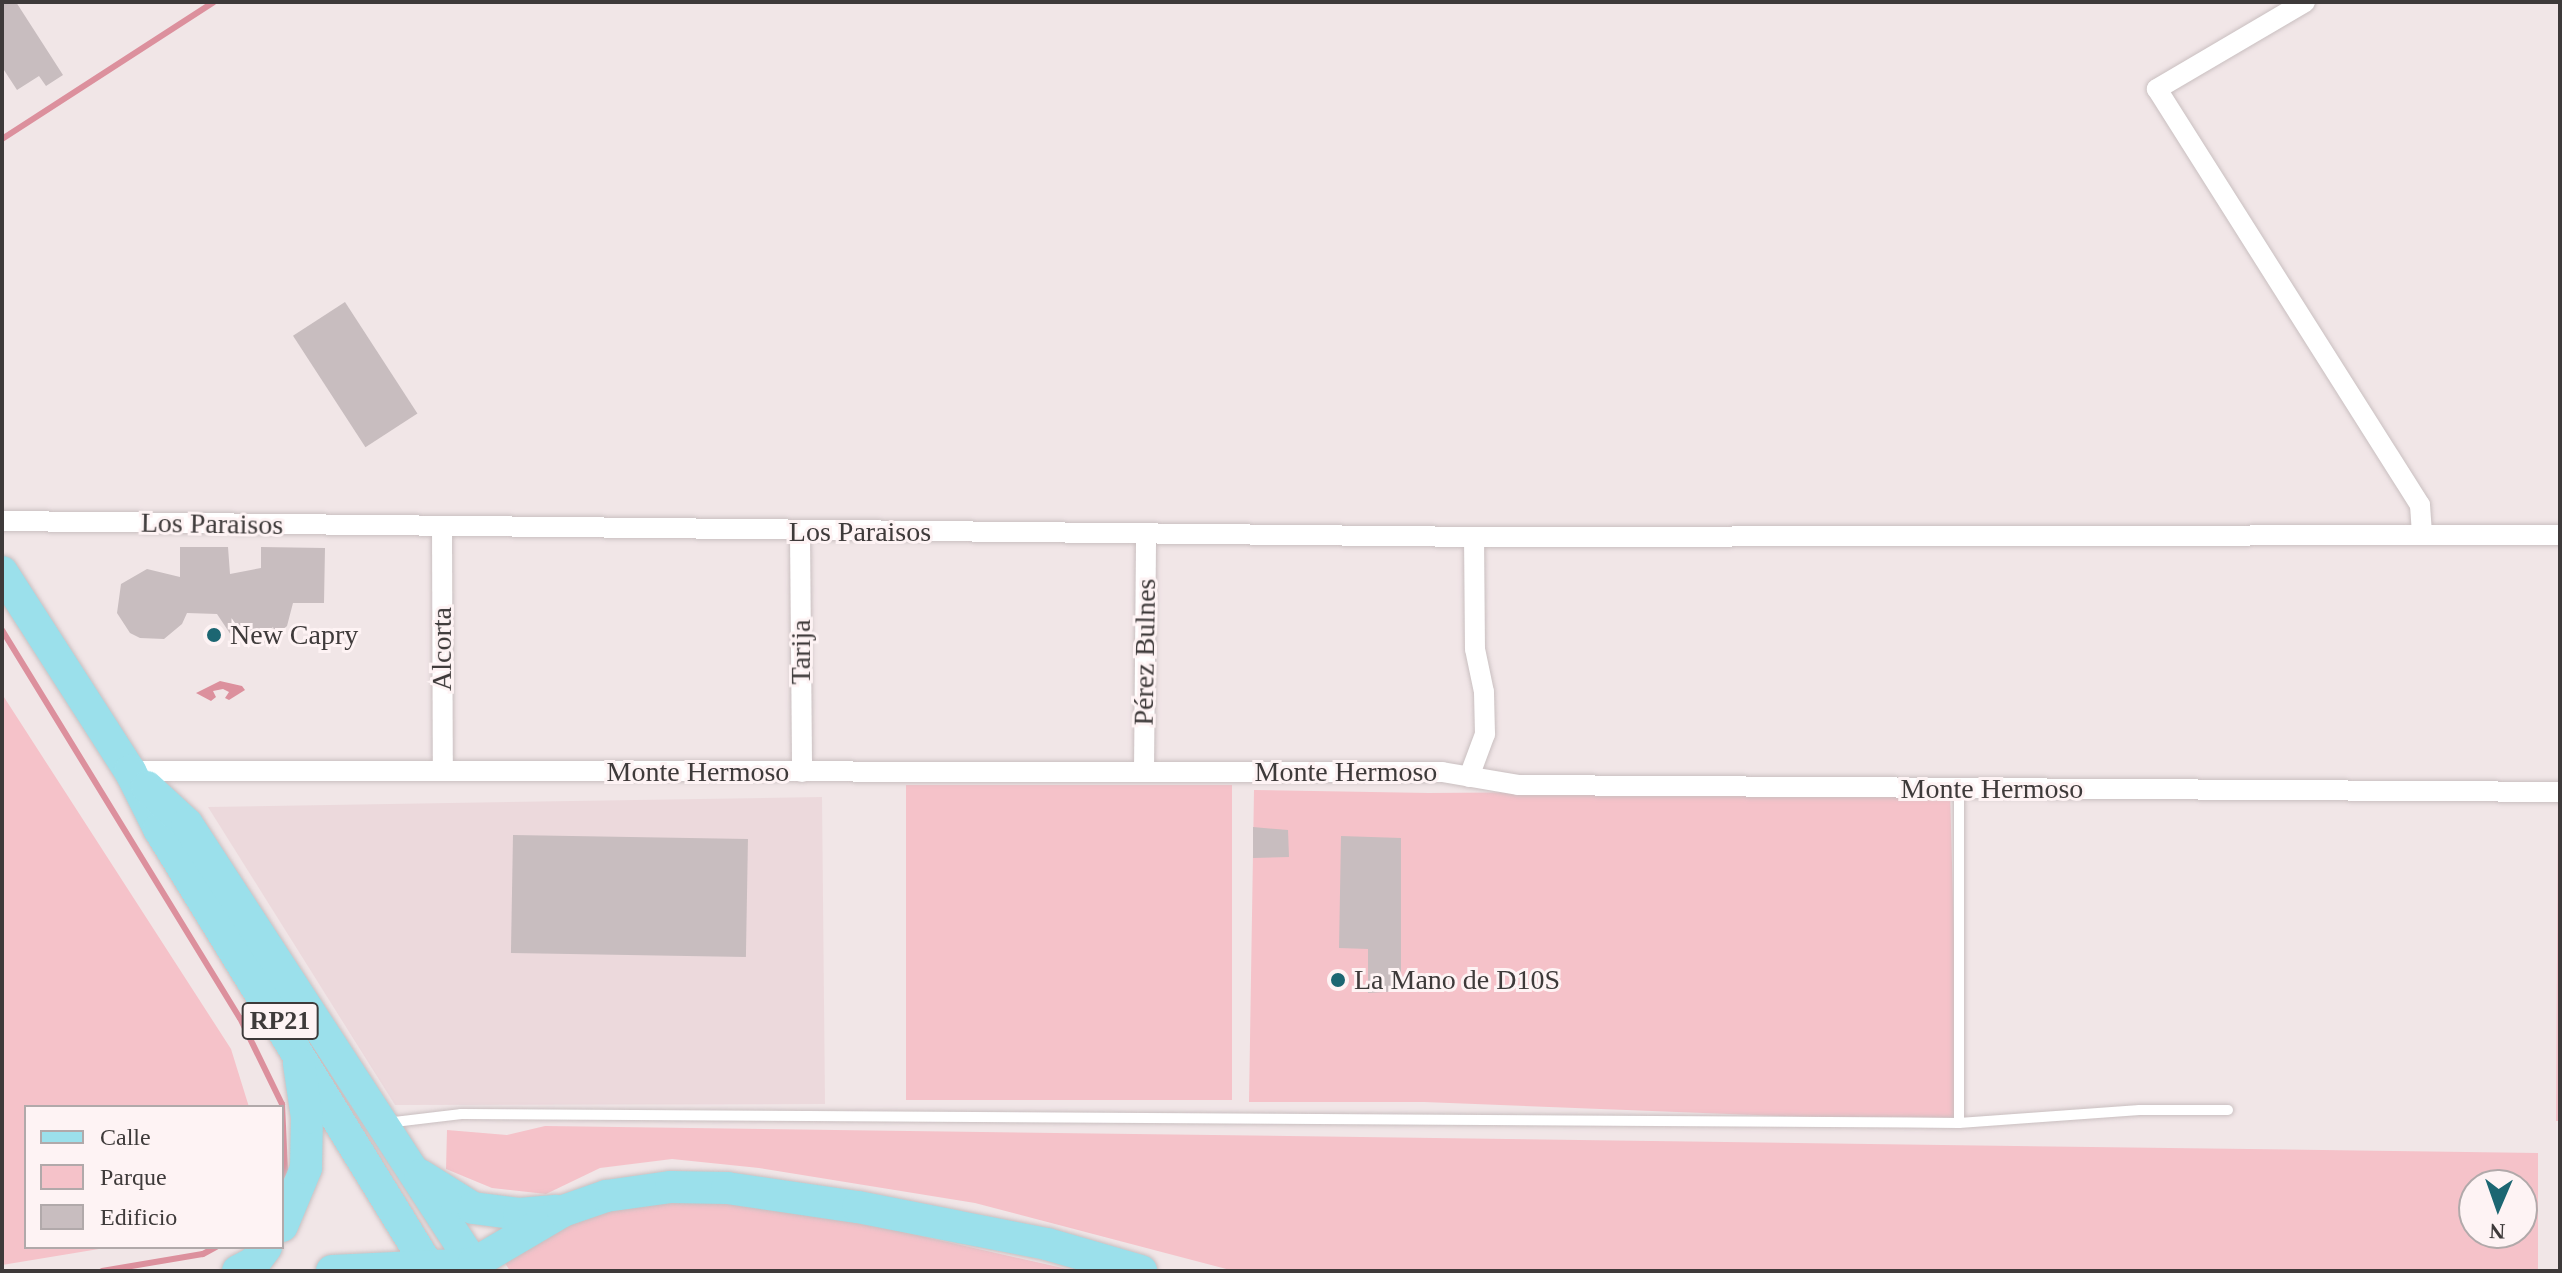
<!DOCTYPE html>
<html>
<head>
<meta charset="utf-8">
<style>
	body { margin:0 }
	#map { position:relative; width:2562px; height:1273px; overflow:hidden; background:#f1e6e7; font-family:Georgia,serif }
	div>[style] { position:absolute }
	.built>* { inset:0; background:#ecd9dc }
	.green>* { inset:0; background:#f5c2c9; transform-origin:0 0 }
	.water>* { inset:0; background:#dc909d }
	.stream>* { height:6px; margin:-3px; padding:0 3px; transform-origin:3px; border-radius:3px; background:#dc909d }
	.building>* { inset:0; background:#c8bdbf; transform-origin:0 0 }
	.roads { filter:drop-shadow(0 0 2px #c9bfc0) drop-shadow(0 0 2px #c9bfc0) }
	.lane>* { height:10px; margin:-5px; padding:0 5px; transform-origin:5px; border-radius:5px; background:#fff }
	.street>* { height:20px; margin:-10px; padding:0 10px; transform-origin:10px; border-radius:10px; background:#fff }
	.primary>* { height:32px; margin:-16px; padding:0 16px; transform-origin:16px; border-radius:16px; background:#9be0eb }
	.dots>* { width:22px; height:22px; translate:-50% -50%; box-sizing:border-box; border:4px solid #fef3f4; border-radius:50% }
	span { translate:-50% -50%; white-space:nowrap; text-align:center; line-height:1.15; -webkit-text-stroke:6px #fef3f4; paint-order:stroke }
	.shield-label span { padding:2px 6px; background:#fef3f4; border:2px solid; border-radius:6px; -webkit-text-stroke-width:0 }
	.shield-label { font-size:26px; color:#3e3a3a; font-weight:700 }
	.street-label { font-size:28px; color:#3e3a3a }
	.poi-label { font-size:28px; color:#3e3a3a }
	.left { translate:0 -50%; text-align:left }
	.frame { position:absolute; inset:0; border:4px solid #3e3a3a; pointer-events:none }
	.legend { position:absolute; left:24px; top:1105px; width:260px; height:144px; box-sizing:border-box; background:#fef3f4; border:2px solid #b1a9aa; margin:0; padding:10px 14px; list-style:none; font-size:24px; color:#3e3a3a }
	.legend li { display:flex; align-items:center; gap:16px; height:40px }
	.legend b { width:40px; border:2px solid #b1a9aa }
	.north { position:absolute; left:2458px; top:1169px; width:80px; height:80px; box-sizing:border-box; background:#fef3f4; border:2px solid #b1a9aa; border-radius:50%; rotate:182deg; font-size:22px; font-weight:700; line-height:32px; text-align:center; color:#3e3a3a }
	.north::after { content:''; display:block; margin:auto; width:28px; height:36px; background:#1c6672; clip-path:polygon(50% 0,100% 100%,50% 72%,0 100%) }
</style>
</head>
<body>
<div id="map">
	<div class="built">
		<div style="clip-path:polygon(822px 797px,825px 1104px,395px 1105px,208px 807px)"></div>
	</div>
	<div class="green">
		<div style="clip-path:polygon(2px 694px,231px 1049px,249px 1107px,26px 1107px,26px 1247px,111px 1247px,2px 1265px)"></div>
		<div style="left:1232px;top:785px;width:315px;height:326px;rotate:90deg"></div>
		<div style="clip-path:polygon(1950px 789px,1959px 1123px,1424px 1102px,1249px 1102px,1254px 790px,1429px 793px)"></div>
		<div style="clip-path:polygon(2558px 799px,2560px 799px,2560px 1121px,2556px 1121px)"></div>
		<div style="clip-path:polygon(evenodd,545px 1126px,2538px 1153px,2538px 1271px,1234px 1271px,975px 1203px,759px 1168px,672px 1159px,600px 1168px,546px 1194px,492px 1188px,446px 1169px,447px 1130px,507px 1135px,545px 1126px,2522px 1185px,2522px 1233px,2474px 1233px,2474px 1185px,2522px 1185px)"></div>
		<div style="clip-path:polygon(712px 1200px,819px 1213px,1076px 1271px,510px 1271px,505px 1263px,564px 1223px,630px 1202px)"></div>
	</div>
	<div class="water">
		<div style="clip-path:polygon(220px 681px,242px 686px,245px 690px,229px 700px,225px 698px,229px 692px,223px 689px,213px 691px,216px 697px,211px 701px,196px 693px)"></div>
	</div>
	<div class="stream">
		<div style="left:2px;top:139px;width:252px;rotate:-32.9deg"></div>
		<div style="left:2px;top:630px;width:455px;rotate:58.5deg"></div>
		<div style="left:240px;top:1018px;width:96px;rotate:64deg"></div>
		<div style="left:282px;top:1104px;width:67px;rotate:87.4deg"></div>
		<div style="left:285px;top:1171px;width:6px;rotate:121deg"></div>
		<div style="left:102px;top:1271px;width:102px;rotate:-9.6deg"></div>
		<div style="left:203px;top:1254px;width:15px;rotate:-28deg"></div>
	</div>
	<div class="building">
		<div style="clip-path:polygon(2px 2px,16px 2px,63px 75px,46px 86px,39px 76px,17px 90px,2px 67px)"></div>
		<div style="left:345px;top:302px;width:133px;height:62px;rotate:57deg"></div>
		<div style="clip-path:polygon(180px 547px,228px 547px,230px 574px,261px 568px,261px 547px,325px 548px,324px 603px,293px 603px,287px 626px,267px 642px,255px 644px,231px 635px,217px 614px,187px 613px,182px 624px,164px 639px,140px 638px,130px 633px,117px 613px,121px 584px,147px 569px,180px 577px)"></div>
		<div style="clip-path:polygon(1253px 827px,1288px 830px,1289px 857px,1253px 858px)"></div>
		<div style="left:513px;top:835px;width:235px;height:118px;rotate:1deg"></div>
		<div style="clip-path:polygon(1341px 836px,1401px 838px,1401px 991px,1368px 993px,1368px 949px,1339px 948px)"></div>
	</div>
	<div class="roads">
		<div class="lane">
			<div style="left:1959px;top:789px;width:334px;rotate:90deg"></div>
			<div style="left:386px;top:1123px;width:76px;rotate:-6.8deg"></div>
			<div style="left:461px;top:1114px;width:1498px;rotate:0.34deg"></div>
			<div style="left:1959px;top:1123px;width:181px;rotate:-4.1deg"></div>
			<div style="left:2140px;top:1110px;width:88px"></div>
		</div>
		<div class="street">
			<div style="left:2305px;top:2px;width:172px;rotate:149.6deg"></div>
			<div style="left:2157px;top:89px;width:492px;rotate:57.7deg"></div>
			<div style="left:2420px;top:505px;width:30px;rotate:86deg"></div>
			<div style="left:2px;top:521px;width:1472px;rotate:0.62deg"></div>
			<div style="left:1474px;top:537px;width:1086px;rotate:-0.11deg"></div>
			<div style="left:442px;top:527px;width:244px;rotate:89.8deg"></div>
			<div style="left:800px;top:532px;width:240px;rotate:89.5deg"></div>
			<div style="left:130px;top:771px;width:1312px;rotate:0.04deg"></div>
			<div style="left:1442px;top:772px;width:77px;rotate:9.7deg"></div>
			<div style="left:1518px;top:785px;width:1042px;rotate:0.38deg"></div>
			<div style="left:1144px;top:772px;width:239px;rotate:-89.5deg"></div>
			<div style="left:1469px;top:777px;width:46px;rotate:-69.6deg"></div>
			<div style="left:1485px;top:734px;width:42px;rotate:-91.4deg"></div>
			<div style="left:1484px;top:692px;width:44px;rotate:-101.8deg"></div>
			<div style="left:1475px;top:649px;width:112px;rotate:-90.5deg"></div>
		</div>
		<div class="primary">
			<div style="left:2px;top:572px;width:237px;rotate:57.3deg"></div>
			<div style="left:130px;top:771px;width:65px;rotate:63.4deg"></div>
			<div style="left:159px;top:829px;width:519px;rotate:58.39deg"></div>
			<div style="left:147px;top:787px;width:54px;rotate:42.8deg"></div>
			<div style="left:187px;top:824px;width:533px;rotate:56.94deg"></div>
			<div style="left:420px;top:1175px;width:62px;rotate:31.9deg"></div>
			<div style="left:473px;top:1208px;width:46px;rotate:7.4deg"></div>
			<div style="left:519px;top:1214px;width:36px;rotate:-5deg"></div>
			<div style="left:282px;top:1226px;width:63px;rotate:-67.5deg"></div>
			<div style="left:306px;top:1168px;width:50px;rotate:-88.9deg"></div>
			<div style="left:307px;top:1118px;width:55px;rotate:-98.4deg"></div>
			<div style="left:238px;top:1271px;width:18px;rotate:-27deg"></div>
			<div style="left:254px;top:1263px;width:20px;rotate:-53deg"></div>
			<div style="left:332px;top:1271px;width:141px;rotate:-2.8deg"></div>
			<div style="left:473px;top:1264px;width:104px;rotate:-30.5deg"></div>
			<div style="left:563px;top:1211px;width:46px;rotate:-19.2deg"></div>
			<div style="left:606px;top:1196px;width:66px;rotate:-7.9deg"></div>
			<div style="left:671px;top:1187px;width:56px;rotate:1deg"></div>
			<div style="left:727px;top:1188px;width:132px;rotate:8.3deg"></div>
			<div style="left:858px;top:1207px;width:193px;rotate:11.1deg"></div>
			<div style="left:1047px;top:1244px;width:98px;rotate:16deg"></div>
		</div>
	</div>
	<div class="dots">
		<div style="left:214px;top:635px;background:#1c6672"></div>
		<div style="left:1338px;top:980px;background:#1c6672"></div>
	</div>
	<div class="shield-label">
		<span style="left:280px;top:1021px">RP21</span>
	</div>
	<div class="street-label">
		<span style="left:212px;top:524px;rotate:1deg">Los Paraisos</span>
		<span style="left:860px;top:532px">Los Paraisos</span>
		<span style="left:442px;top:649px;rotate:-90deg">Alcorta</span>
		<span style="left:801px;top:652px;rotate:-90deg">Tarija</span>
		<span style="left:1145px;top:652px;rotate:-89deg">Pérez Bulnes</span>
		<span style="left:698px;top:772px">Monte Hermoso</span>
		<span style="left:1346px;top:772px">Monte Hermoso</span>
		<span style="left:1992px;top:789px">Monte Hermoso</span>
	</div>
	<div class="poi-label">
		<span class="left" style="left:230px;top:635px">New Capry</span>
		<span class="left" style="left:1354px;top:980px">La Mano de D10S</span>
	</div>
	<div class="frame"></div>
	<ul class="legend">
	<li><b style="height:10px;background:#9be0eb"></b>Calle</li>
	<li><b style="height:22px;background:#f5c2c9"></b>Parque</li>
	<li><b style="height:22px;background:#c8bdbf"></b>Edificio</li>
	</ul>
	<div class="north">N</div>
</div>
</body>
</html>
